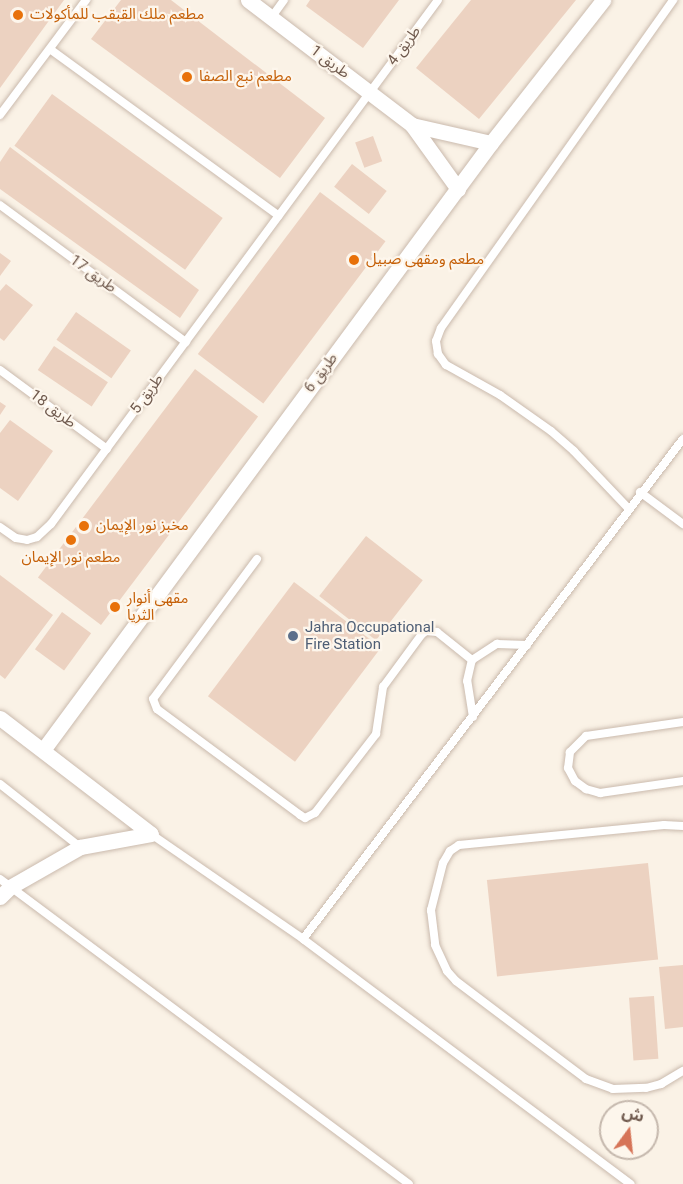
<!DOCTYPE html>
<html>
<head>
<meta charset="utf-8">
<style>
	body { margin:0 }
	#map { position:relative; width:683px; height:1184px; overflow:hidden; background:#faf2e6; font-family:Roboto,"Noto Sans Arabic",sans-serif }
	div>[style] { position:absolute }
	.building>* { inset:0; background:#ecd2c1; transform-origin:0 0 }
	.roads { filter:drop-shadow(0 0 2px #cabaad) drop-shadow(0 0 2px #cabaad) }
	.service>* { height:8px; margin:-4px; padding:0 4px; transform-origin:4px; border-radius:4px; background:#fff }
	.minor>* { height:15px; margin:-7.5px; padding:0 7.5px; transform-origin:7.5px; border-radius:7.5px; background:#fff }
	.dots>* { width:16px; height:16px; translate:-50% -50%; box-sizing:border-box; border:3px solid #fdf6ec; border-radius:50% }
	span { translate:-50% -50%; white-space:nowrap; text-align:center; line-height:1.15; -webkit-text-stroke:4.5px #fdf6ec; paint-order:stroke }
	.food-label { font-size:15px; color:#c56008 }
	.left { translate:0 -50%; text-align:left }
	.street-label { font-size:15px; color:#705a4e }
	.service-label { font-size:15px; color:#4e5e75 }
	.north { position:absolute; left:599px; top:1100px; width:60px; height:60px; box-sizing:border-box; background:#fdf6ec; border:2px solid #c5b8ad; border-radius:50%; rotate:15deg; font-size:16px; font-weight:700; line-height:24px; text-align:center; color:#705a4e }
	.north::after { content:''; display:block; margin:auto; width:21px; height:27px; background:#d67458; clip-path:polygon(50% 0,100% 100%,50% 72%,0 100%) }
</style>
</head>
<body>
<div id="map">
	<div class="building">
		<div style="clip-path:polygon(0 0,64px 0,0 88px)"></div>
		<div style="clip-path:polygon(121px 0,171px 0,325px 118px,280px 178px,91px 39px)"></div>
		<div style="clip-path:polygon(310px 0,399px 0,363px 48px,306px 6px)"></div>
		<div style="clip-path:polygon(471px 0,576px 0,479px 119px,416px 68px)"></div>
		<div style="left:52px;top:94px;width:211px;height:64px;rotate:36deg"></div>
		<div style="left:373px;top:136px;width:27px;height:19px;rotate:70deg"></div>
		<div style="clip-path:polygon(10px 147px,199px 290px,180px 318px,0 189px,0 162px)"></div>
		<div style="left:352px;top:164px;width:44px;height:29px;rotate:38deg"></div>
		<div style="left:320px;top:192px;width:82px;height:203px;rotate:37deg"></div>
		<div style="clip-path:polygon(0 253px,11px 261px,0 276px)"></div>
		<div style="clip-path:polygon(6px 284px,33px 305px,4px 341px,0 338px,0 291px)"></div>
		<div style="left:76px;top:312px;width:67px;height:34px;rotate:35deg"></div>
		<div style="left:54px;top:346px;width:65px;height:29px;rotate:34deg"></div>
		<div style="left:195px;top:369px;width:79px;height:261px;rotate:37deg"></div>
		<div style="clip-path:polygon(0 402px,6px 406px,0 415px)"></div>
		<div style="clip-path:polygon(10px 420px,53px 451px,18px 501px,0 488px,0 433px)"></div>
		<div style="left:366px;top:536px;width:72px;height:76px;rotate:38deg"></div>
		<div style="clip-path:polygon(0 575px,53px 615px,5px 679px,0 675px)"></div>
		<div style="left:294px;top:582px;width:109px;height:143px;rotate:37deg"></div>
		<div style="left:62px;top:612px;width:36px;height:46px;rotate:36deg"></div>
		<div style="left:648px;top:863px;width:97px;height:162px;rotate:84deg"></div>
		<div style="clip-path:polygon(683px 965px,683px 1027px,665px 1029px,659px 967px)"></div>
		<div style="left:654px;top:996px;width:63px;height:25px;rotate:86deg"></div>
	</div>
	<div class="roads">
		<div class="service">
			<div style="left:271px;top:18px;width:22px;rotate:-54deg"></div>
			<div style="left:50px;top:49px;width:283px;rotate:36.1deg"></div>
			<div style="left:0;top:115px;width:144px;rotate:-53.2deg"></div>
			<div style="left:0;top:205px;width:231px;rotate:36.4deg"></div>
			<div style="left:0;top:370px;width:133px;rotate:36.4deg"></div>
			<div style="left:640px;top:492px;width:54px;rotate:36.7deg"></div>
			<div style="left:628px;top:508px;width:79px;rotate:-133.5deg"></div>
			<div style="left:574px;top:451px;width:30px;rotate:-139deg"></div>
			<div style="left:551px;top:431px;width:62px;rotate:-144.8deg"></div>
			<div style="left:500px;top:395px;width:62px;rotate:-150.9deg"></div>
			<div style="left:446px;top:365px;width:14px;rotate:-126deg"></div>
			<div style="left:438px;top:354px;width:13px;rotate:-99deg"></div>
			<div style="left:436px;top:341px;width:14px;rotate:-69deg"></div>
			<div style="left:441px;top:328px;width:402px;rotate:-54.7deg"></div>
			<div style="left:0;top:527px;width:19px;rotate:35deg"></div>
			<div style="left:16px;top:538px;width:11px;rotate:10deg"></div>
			<div style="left:27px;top:540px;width:10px;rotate:-17deg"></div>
			<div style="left:37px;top:537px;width:19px;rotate:-43deg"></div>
			<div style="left:51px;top:524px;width:651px;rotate:-53.55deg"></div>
			<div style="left:257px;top:559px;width:174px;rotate:126.6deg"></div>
			<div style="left:153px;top:699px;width:11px;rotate:68deg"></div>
			<div style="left:157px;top:709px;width:178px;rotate:36.5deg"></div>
			<div style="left:300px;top:815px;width:6px;rotate:31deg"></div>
			<div style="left:305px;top:818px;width:11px;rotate:-27deg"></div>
			<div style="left:315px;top:813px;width:100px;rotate:-52.3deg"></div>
			<div style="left:376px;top:734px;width:48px;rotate:-81.5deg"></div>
			<div style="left:383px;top:687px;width:66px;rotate:-53.7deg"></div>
			<div style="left:422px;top:634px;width:5px;rotate:-37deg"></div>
			<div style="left:426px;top:631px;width:11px;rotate:5deg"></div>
			<div style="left:437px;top:632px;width:45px;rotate:38.7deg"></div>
			<div style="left:473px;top:717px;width:36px;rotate:-99deg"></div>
			<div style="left:467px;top:681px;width:22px;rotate:-77deg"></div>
			<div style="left:472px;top:660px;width:30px;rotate:-33deg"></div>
			<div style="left:497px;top:644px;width:30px;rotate:2deg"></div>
			<div style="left:683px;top:722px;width:98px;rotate:171.8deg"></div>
			<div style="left:586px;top:736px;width:23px;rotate:135deg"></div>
			<div style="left:570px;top:752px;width:16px;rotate:97deg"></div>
			<div style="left:568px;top:768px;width:15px;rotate:62deg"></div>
			<div style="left:575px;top:781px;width:14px;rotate:36deg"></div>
			<div style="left:586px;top:789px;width:15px;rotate:16deg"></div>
			<div style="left:600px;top:793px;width:84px;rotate:-8.2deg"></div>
			<div style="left:0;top:784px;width:102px;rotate:38.2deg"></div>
			<div style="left:683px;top:826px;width:19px;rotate:-177deg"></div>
			<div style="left:664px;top:825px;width:206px;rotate:174.4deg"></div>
			<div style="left:459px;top:845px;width:11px;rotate:146deg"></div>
			<div style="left:450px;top:851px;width:14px;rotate:120deg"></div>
			<div style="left:443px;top:863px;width:49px;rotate:104.3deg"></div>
			<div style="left:431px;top:910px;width:35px;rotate:83deg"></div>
			<div style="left:435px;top:945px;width:29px;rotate:65deg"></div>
			<div style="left:447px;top:971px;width:13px;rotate:48deg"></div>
			<div style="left:456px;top:981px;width:163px;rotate:37deg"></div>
			<div style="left:586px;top:1079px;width:29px;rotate:20deg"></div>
			<div style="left:613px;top:1089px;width:33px;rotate:-2deg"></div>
			<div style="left:646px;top:1088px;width:16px;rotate:-15deg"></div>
			<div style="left:661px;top:1084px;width:26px;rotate:-31deg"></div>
			<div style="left:151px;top:834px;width:185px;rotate:34.6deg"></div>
			<div style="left:303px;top:939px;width:409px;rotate:36.8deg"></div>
			<div style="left:0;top:879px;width:510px;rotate:36.71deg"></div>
			<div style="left:303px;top:939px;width:628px;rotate:-52.77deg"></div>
		</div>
		<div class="minor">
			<div style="left:248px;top:0;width:206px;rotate:37.3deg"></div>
			<div style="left:412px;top:125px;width:79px;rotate:54.3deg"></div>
			<div style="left:412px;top:125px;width:81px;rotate:12.8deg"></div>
			<div style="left:0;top:718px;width:190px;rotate:37.5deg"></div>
			<div style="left:43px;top:750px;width:754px;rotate:-53.57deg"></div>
			<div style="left:491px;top:143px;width:182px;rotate:-51.9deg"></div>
			<div style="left:0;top:897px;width:14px;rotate:-45deg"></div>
			<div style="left:10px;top:887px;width:81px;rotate:-29.7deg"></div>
			<div style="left:80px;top:847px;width:72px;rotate:-10.4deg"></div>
		</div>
	</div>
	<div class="dots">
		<div style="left:18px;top:15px;background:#e8710a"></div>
		<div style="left:187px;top:77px;background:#e8710a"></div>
		<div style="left:354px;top:260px;background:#e8710a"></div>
		<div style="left:84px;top:526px;background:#e8710a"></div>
		<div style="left:71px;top:540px;background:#e8710a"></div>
		<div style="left:115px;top:607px;background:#e8710a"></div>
		<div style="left:293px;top:636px;background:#5c6f8a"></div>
	</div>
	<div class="food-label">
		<span class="left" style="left:30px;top:15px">مطعم ملك القبقب للمأكولات</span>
		<span class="left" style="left:199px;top:77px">مطعم نبع الصفا</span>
		<span class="left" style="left:366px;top:260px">مطعم ومقهى صبيل</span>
		<span class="left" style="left:96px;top:526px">مخبز نور الإيمان</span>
		<span style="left:71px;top:558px">مطعم نور الإيمان</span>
		<span class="left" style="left:127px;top:607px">مقهى أنوار<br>الثريا</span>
	</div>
	<div class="street-label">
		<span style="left:404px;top:46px;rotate:-53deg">طريق 4</span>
		<span style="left:330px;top:62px;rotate:37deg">طريق 1</span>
		<span style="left:93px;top:274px;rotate:36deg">طريق 17</span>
		<span style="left:321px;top:373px;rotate:-53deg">طريق 6</span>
		<span style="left:147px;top:394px;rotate:-54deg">طريق 5</span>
		<span style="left:53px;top:409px;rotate:37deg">طريق 18</span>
	</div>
	<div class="service-label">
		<span class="left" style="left:305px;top:636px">Jahra Occupational<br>Fire Station</span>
	</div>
	<div class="north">ش</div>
</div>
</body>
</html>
